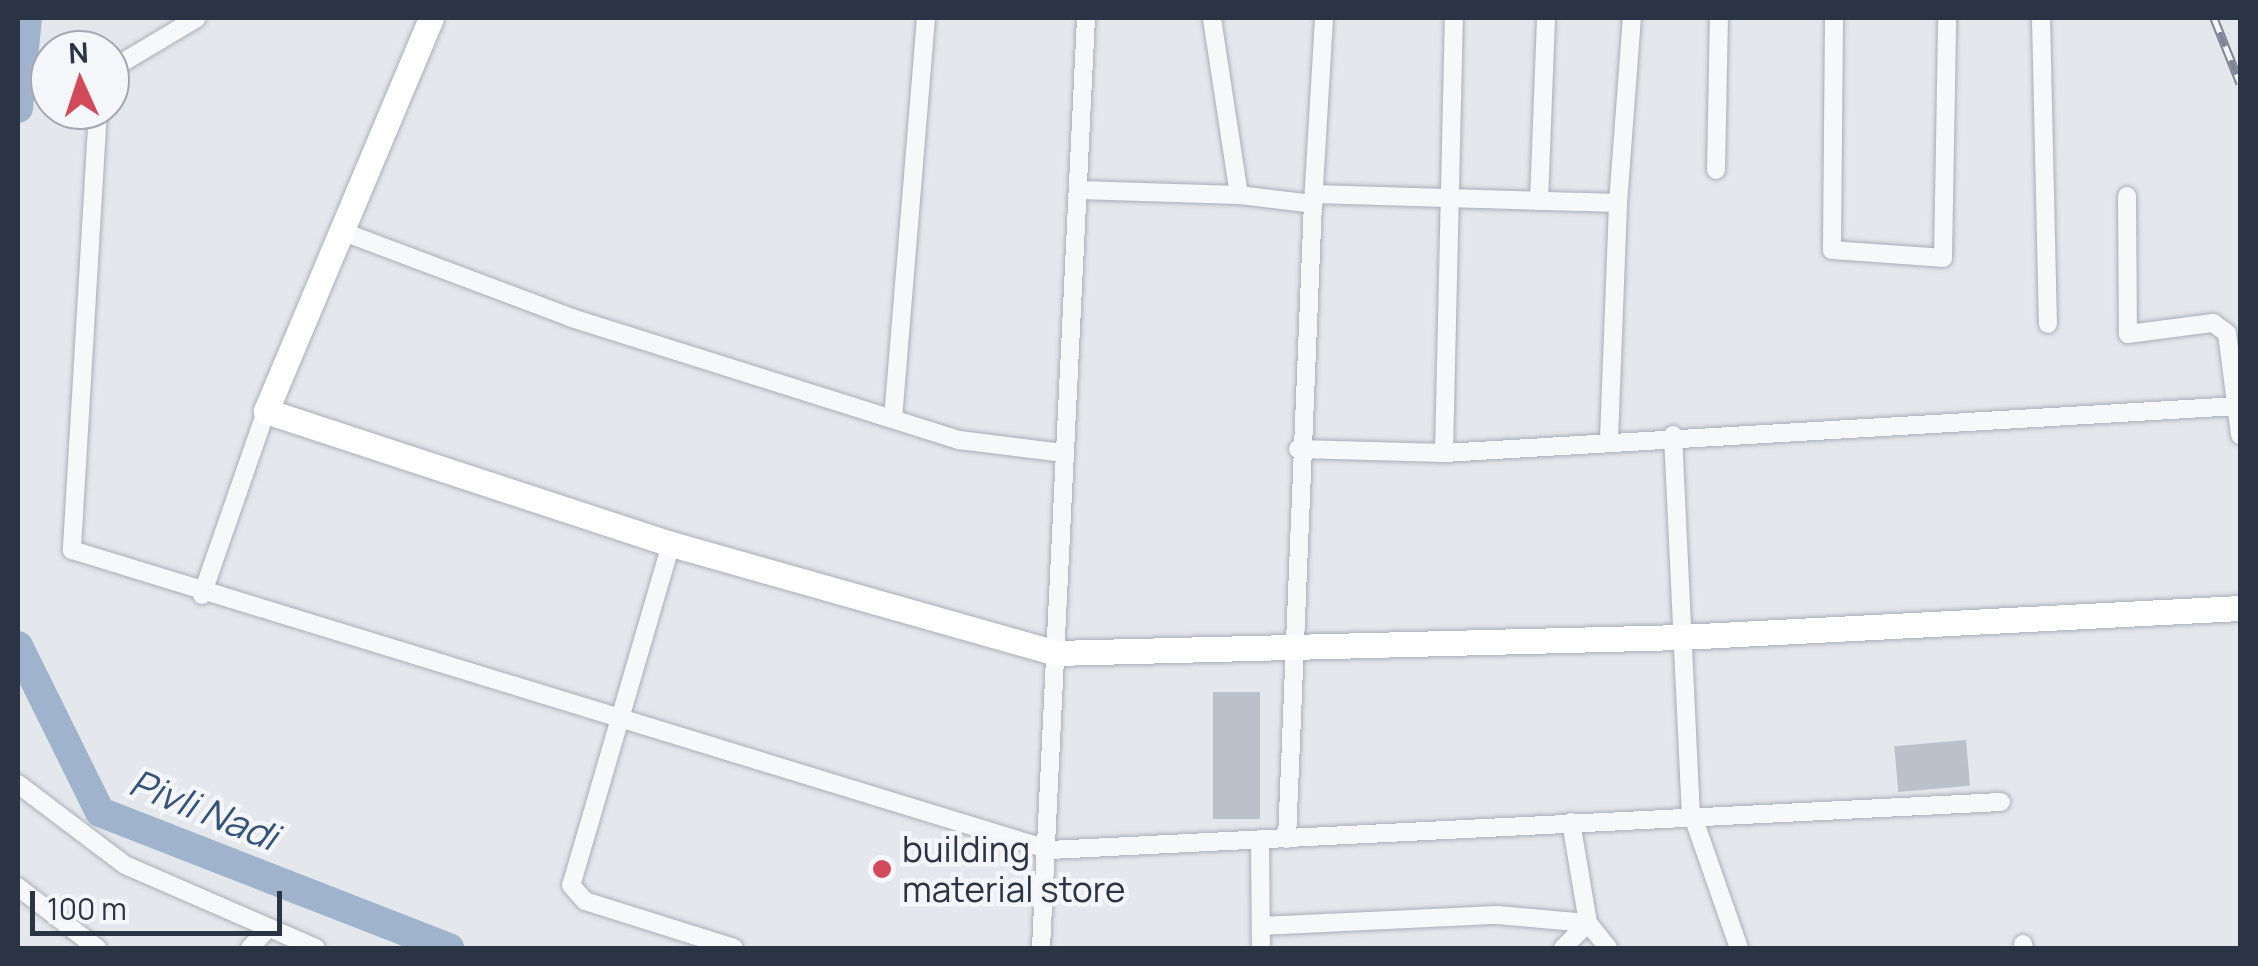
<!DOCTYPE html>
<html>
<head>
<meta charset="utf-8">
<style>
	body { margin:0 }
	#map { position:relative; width:2258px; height:966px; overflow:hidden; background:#e4e7ec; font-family:Manrope,sans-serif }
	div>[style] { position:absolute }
	.river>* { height:30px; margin:-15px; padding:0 15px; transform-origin:15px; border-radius:15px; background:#9fb4cc }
	.building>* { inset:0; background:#bbc0ca; transform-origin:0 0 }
	.roads { filter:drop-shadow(0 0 2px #a9aeb7) drop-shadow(0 0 2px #a9aeb7) }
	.street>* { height:18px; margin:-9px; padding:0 9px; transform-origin:9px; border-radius:9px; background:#f7f8fa }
	.secondary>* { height:25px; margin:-12.5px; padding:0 12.5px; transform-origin:12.5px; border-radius:12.5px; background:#fff }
	.rail>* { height:9px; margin-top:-4.5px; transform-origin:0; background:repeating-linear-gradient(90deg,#f4f6f9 0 15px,#7d8696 0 30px); box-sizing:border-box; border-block:2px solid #7d8696 }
	.dots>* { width:28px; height:28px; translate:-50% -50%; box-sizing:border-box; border:5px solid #f4f6f9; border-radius:50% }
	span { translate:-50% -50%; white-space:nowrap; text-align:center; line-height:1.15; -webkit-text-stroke:9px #f4f6f9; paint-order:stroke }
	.poi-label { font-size:35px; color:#2b3445 }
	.left { translate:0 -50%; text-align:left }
	.water-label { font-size:38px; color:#34527a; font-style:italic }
	.frame { position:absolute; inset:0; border:20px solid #2b3445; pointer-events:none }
	.north { position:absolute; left:30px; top:30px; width:100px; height:100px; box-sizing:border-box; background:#f4f6f9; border:2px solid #a4a8b1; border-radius:50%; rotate:357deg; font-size:28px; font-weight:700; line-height:40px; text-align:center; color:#2b3445 }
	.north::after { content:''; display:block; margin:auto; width:35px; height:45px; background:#d1495b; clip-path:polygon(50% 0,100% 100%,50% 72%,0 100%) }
	.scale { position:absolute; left:30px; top:891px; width:252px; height:45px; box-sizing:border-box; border:5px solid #2b3445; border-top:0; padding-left:12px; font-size:30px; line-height:35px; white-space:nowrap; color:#2b3445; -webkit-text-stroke:8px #f4f6f9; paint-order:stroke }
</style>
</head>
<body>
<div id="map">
	<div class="river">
		<div style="left:18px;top:108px;width:90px;rotate:-84.3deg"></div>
		<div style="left:18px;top:646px;width:185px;rotate:63.7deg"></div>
		<div style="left:100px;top:812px;width:375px;rotate:21.3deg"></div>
	</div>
	<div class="building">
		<div style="left:1213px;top:692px;width:47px;height:127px"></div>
		<div style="left:1966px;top:740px;width:46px;height:72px;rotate:85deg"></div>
	</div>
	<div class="roads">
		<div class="street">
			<div style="left:1834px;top:18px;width:232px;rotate:90.5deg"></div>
			<div style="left:1832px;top:250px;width:111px;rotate:4.1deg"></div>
			<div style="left:1943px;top:258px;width:240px;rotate:-89deg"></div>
			<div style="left:2041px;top:18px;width:306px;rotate:88.7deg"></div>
			<div style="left:110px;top:70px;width:101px;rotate:-30.9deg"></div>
			<div style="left:98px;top:110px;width:441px;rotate:93.4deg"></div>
			<div style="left:72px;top:550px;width:1023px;rotate:17.05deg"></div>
			<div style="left:1050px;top:850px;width:952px;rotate:-2.89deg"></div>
			<div style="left:1716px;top:170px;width:152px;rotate:-88.9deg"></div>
			<div style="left:1078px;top:190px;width:161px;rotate:1.8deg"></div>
			<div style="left:1239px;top:195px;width:179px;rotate:-98.7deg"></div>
			<div style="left:1314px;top:194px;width:304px;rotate:1.7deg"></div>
			<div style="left:1618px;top:203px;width:186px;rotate:-85.7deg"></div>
			<div style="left:1239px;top:195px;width:75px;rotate:6.9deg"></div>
			<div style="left:1313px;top:204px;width:186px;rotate:-86.6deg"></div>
			<div style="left:2127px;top:196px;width:138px;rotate:89.6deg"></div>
			<div style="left:2128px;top:334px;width:86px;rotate:-7.4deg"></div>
			<div style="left:2213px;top:323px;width:17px;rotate:36deg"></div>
			<div style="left:2227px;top:333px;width:103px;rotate:82.7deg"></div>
			<div style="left:1539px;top:201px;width:183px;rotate:-87.8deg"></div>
			<div style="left:341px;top:231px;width:247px;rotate:20.6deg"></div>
			<div style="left:572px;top:318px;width:406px;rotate:17.5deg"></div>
			<div style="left:959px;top:440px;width:106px;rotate:7.1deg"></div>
			<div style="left:893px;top:419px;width:402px;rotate:-85.3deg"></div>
			<div style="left:1673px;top:435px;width:376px;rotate:87.3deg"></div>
			<div style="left:1691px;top:811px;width:145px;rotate:70.7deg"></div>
			<div style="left:1609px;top:439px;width:236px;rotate:-87.8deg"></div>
			<div style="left:1298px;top:449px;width:146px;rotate:1.6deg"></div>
			<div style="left:1444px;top:453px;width:794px;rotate:-3.39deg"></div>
			<div style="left:1444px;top:453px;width:435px;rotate:-88.7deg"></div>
			<div style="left:671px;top:544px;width:355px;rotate:106.3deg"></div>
			<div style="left:571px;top:885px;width:21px;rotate:49deg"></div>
			<div style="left:585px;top:901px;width:156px;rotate:17.5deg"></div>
			<div style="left:202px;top:595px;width:195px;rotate:-70.8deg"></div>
			<div style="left:18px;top:784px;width:134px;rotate:37.1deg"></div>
			<div style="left:125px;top:865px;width:208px;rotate:23.5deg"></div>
			<div style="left:1571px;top:822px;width:102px;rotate:80.4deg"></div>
			<div style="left:1588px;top:923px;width:32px;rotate:51deg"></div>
			<div style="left:1287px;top:839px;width:636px;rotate:-87.66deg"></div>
			<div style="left:1260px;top:841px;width:107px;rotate:89.5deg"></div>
			<div style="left:18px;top:887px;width:100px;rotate:37.7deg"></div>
			<div style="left:1261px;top:926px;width:236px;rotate:-2.7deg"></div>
			<div style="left:1497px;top:915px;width:91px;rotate:5deg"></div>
			<div style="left:2023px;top:944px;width:4px;rotate:76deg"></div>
			<div style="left:250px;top:948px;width:27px;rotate:-48deg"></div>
			<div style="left:1041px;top:948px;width:931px;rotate:-87.23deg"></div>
			<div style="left:1563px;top:948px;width:35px;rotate:-45deg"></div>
		</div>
		<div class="secondary">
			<div style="left:431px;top:18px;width:426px;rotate:112.8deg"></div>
			<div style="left:266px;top:411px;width:426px;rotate:18.2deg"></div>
			<div style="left:671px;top:544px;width:399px;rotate:15.8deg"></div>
			<div style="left:1055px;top:653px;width:626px;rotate:-1.46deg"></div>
			<div style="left:1681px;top:637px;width:560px;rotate:-2.97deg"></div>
		</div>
	</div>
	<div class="rail">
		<div style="left:2214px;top:18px;width:70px;rotate:68.2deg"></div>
	</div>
	<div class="dots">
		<div style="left:882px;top:869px;background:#d1495b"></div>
	</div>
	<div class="poi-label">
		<span class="left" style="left:902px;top:869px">building<br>material store</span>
	</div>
	<div class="water-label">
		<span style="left:204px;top:809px;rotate:22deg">Pivli Nadi</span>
	</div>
	<div class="frame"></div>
	<div class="north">N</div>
	<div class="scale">100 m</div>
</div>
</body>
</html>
